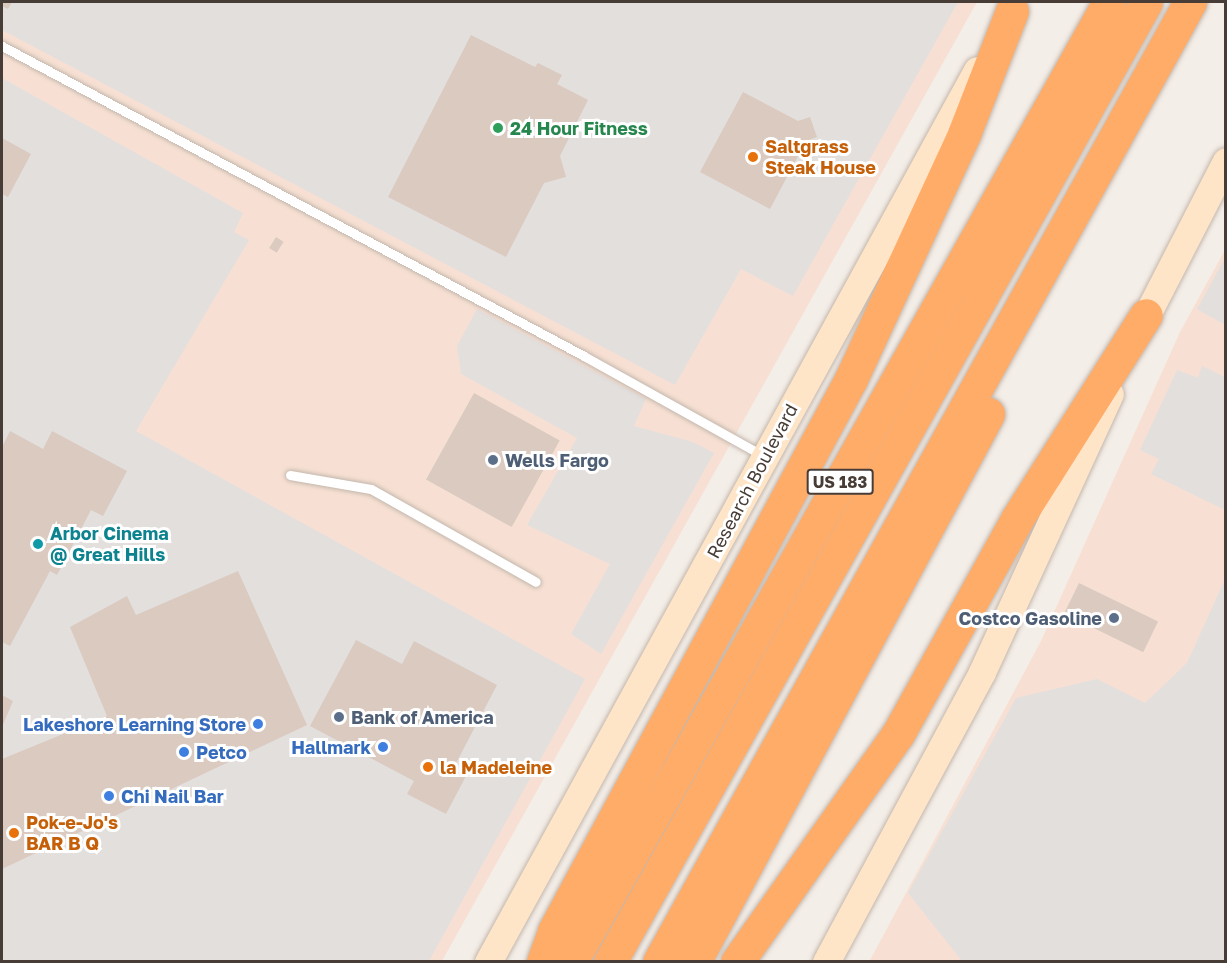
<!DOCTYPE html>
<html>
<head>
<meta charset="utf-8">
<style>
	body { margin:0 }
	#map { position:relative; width:1227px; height:963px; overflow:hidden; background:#f4eee8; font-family:"Golos Text",sans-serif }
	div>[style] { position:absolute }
	.commercial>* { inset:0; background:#f7e0d3 }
	.parking>* { inset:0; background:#e3dfdd }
	.building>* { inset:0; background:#dacac0; transform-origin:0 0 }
	.roads { filter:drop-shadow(0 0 2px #c3b7ad) drop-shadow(0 0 2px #c3b7ad) }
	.service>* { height:9px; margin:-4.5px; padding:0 4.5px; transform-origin:4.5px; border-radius:4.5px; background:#fff }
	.secondary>* { height:27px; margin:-13.5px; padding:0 13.5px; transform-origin:13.5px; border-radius:13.5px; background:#ffe5c8 }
	.motorway>* { height:33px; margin:-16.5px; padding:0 16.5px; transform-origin:16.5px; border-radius:16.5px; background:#ffac69 }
	.dots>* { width:16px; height:16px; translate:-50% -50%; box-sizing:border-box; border:3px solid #fff; border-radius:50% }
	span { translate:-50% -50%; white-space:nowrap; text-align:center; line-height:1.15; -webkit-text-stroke:6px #fff; paint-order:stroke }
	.shield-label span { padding:2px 4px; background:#fff; border:2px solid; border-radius:4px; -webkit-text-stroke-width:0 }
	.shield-label { font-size:16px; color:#483d36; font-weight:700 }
	.leisure-label { font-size:18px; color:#27864d; font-weight:700 }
	.left { translate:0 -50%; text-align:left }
	.food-label { font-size:18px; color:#c56008; font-weight:700 }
	.service-label { font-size:18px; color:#4e5e75; font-weight:700 }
	.right { translate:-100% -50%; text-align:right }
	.street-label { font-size:18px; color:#483d36 }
	.culture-label { font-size:18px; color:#0d838f; font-weight:700 }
	.shop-label { font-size:18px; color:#366cbe; font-weight:700 }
	.frame { position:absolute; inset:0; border:3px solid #483d36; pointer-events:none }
</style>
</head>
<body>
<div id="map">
	<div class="commercial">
		<div style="clip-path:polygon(2px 2px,977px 2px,442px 961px,2px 962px)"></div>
		<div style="clip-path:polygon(1225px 250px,1225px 961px,869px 962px,1041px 641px,1180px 332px)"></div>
	</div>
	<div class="parking">
		<div style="clip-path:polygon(2px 2px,958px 2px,793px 296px,741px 269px,675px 385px,2px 30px)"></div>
		<div style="clip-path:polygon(2px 78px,243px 213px,234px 232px,249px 240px,136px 431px,585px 679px,429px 961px,2px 961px)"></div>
		<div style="clip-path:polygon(1225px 258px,1225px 325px,1197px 309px)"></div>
		<div style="clip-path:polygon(477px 309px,646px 399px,634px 426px,693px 442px,714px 453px,601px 654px,571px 634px,610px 564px,527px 525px,577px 438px,461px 374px,457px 346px)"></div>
		<div style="clip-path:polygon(1202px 366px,1225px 377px,1225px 510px,1151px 474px,1159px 459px,1140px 450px,1177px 370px,1198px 378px)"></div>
		<div style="clip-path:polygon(1225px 579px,1225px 961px,962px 961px,908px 893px,1016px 698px,1097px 679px,1145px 703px,1187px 663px)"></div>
	</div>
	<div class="building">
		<div style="clip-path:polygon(2px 2px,12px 2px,8px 9px,2px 6px)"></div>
		<div style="clip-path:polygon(471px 35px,535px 67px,538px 63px,562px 75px,557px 84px,588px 100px,560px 156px,566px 177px,544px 183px,506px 257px,388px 197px)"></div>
		<div style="clip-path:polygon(743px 92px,798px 121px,810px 117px,817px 137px,806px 141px,770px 209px,700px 172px)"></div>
		<div style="clip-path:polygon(2px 138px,31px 154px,8px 197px,2px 194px)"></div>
		<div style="left:276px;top:237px;width:9px;height:13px;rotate:32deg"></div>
		<div style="left:474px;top:393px;width:98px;height:99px;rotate:29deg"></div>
		<div style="clip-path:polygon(10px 431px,43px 449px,52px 431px,127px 471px,103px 516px,91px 510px,57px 575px,50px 571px,10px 646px,2px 642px,2px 447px)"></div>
		<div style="clip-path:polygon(238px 571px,307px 725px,2px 869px,2px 759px,107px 716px,70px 627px,127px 596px,136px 615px)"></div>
		<div style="left:1079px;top:583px;width:88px;height:34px;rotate:26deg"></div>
		<div style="clip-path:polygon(356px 640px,402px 664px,414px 641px,497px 685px,453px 769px,466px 776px,446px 814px,407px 794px,414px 781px,310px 726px)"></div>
		<div style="clip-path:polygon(2px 695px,13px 701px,2px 727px)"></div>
	</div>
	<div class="roads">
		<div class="service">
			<div style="left:2px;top:46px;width:659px;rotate:28.04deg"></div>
			<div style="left:584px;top:356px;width:206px;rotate:29.1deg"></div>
			<div style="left:290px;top:475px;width:82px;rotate:9.8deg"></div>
			<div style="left:371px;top:489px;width:189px;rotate:29.4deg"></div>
		</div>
		<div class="secondary">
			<div style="left:1138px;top:332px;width:192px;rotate:-62.8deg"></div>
			<div style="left:488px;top:962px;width:1017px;rotate:-61.27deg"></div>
			<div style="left:826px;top:962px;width:329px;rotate:-61.7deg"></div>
			<div style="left:982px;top:672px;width:306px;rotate:-65.3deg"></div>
		</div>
		<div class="motorway">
			<div style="left:543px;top:962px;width:33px;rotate:-70deg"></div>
			<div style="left:554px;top:931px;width:627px;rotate:-61.72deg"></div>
			<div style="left:851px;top:379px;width:270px;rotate:-65.2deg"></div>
			<div style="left:964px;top:134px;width:132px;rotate:-68.7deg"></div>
			<div style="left:571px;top:962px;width:1100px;rotate:-60.73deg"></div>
			<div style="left:610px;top:962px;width:1099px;rotate:-60.82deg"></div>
			<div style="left:659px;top:962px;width:1097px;rotate:-61.05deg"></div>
			<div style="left:694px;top:962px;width:622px;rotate:-61.79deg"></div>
			<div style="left:737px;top:962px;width:279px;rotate:-54.8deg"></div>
			<div style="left:898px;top:734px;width:246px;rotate:-61deg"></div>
			<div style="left:1017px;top:519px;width:241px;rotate:-57.7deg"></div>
		</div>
	</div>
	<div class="dots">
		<div style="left:498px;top:128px;background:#2e9e5b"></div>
		<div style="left:753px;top:157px;background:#e8710a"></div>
		<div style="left:493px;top:460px;background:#5c6f8a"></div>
		<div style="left:38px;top:544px;background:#0f9aa8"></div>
		<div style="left:1114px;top:618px;background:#5c6f8a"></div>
		<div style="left:339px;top:717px;background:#5c6f8a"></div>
		<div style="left:258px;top:724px;background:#3f7fe0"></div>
		<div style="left:383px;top:747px;background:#3f7fe0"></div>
		<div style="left:184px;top:752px;background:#3f7fe0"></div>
		<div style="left:428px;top:767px;background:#e8710a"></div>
		<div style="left:109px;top:796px;background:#3f7fe0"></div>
		<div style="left:14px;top:833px;background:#e8710a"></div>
	</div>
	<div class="shield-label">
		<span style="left:840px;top:482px">US 183</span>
	</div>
	<div class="leisure-label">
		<span class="left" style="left:510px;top:128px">24 Hour Fitness</span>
	</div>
	<div class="food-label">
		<span class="left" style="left:765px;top:157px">Saltgrass<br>Steak House</span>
		<span class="left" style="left:440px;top:767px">la Madeleine</span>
		<span class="left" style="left:26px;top:833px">Pok-e-Jo's<br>BAR B Q</span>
	</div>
	<div class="service-label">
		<span class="left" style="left:505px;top:460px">Wells Fargo</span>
		<span class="right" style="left:1102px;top:618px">Costco Gasoline</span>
		<span class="left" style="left:351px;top:717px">Bank of America</span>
	</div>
	<div class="street-label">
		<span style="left:752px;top:481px;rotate:-62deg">Research Boulevard</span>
	</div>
	<div class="culture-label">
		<span class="left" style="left:50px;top:544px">Arbor Cinema<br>@ Great Hills</span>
	</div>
	<div class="shop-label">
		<span class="right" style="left:246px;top:724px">Lakeshore Learning Store</span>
		<span class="right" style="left:371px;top:747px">Hallmark</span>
		<span class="left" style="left:196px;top:752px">Petco</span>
		<span class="left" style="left:121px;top:796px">Chi Nail Bar</span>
	</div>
	<div class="frame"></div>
</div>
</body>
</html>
